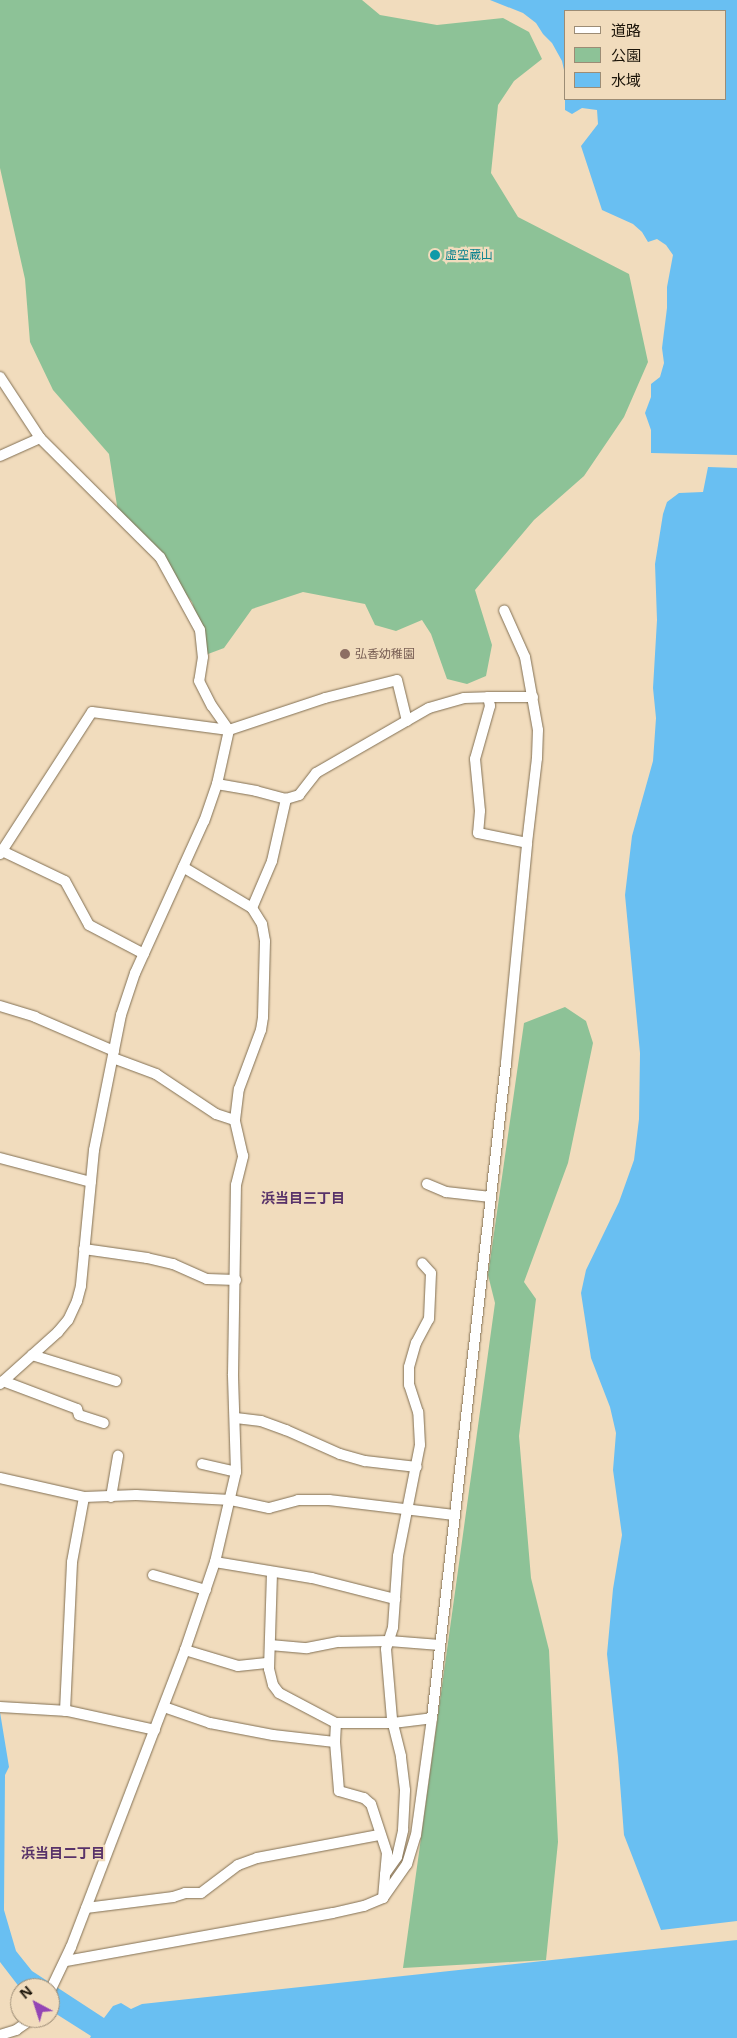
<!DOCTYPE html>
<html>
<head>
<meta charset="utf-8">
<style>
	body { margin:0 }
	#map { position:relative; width:737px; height:2038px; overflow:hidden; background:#f1dcbd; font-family:"Open Sans","Noto Sans JP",sans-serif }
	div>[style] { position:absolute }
	.green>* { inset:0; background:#8dc297 }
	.water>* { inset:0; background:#69bff2 }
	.roads { filter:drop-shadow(0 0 1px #827054) drop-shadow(0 0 1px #827054) }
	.minor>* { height:10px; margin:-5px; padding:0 5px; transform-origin:5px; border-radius:5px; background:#fff }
	.dots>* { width:14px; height:14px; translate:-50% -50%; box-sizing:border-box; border:2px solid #f1dcbd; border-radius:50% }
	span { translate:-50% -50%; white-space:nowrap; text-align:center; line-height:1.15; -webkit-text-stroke:4.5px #f1dcbd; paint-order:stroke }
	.culture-label { font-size:12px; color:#0d838f }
	.left { translate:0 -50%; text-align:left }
	.education-label { font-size:12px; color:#785e54 }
	.neighbourhood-label { font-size:14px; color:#583269; font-weight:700 }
	.legend { position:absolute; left:564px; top:10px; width:162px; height:90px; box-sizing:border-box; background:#f1dcbd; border:1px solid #9c8c75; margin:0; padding:6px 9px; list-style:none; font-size:15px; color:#1c150a }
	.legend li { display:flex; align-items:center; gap:10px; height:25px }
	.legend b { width:25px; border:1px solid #9c8c75 }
	.north { position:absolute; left:10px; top:1978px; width:50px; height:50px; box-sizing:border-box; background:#f1dcbd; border:1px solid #9c8c75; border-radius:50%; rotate:320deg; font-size:14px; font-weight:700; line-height:20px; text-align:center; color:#1c150a }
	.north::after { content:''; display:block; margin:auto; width:18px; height:22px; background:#9445b5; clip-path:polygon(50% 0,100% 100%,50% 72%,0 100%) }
</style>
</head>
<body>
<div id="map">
	<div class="green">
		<div style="clip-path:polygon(0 0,362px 0,380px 15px,437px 25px,503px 18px,529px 32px,542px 59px,514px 81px,498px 105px,491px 173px,518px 217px,629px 274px,648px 362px,624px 417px,584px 476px,534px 520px,475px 590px,492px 645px,486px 676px,467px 684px,447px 679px,431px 634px,422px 620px,396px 631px,375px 625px,365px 604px,303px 592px,252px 609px,224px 648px,208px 654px,192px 602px,118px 512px,109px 454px,53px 390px,30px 342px,25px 279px,0 168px)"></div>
		<div style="clip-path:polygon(565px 1007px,586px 1021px,593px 1043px,568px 1163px,524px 1282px,536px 1299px,519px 1436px,531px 1578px,549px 1650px,558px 1842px,546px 1960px,403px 1968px,495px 1303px,488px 1275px,524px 1023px)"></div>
	</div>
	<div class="water">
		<div style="clip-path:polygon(490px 0,737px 0,737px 455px,651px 453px,651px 430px,645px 413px,651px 397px,651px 384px,660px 377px,664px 363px,662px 348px,667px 308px,667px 287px,673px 255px,666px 245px,657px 239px,648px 242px,642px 232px,633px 224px,602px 210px,581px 146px,598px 124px,597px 110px,582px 108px,572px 114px,565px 110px,565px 100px,571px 99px,726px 99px,726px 11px,566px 11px,566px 79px,562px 61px,552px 43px,543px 34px,536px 23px,523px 13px)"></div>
		<div style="clip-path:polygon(708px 467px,737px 468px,737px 1921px,661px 1930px,624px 1835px,618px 1757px,607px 1654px,613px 1589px,622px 1535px,613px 1470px,616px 1433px,610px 1407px,591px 1358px,581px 1293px,586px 1270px,619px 1202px,634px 1160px,639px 1119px,640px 1053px,625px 895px,632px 836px,653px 761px,656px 718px,653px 688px,657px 620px,655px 564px,663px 514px,667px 502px,679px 493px,703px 492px)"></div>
		<div style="clip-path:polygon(0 1712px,9px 1767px,5px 1775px,4px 1910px,16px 1951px,32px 1971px,104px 2018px,113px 2006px,121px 2003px,131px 2009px,142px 2004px,737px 1940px,737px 2038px,90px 2038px,91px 2036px,50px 2010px,50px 1988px,20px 1988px,0 1962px)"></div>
	</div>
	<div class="roads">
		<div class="minor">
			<div style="left:0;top:377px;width:73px;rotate:56.7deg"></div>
			<div style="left:40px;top:438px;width:169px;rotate:44.8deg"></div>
			<div style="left:160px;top:557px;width:83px;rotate:61.3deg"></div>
			<div style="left:200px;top:630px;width:27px;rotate:84deg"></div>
			<div style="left:203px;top:657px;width:24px;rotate:99deg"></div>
			<div style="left:199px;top:681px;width:28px;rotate:63deg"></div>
			<div style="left:212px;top:706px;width:29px;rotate:55deg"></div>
			<div style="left:229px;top:730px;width:101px;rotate:-18.4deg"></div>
			<div style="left:325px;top:698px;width:74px;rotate:-14deg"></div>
			<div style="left:397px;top:680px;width:42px;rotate:76.3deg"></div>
			<div style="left:0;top:456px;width:44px;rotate:-24.2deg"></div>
			<div style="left:488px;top:697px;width:45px"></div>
			<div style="left:217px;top:784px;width:40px;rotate:10deg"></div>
			<div style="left:256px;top:791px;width:31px;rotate:15deg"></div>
			<div style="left:286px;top:799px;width:14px;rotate:-17deg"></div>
			<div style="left:299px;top:795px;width:28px;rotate:-52deg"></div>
			<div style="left:316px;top:773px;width:130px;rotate:-29.9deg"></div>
			<div style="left:429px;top:708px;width:36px;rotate:-16deg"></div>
			<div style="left:464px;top:698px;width:24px;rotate:-2deg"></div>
			<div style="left:488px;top:697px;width:9px;rotate:77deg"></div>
			<div style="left:490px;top:706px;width:55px;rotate:105.8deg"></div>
			<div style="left:475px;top:759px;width:52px;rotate:84.5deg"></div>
			<div style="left:480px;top:811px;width:22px;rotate:95deg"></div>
			<div style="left:478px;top:833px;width:50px;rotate:11.5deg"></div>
			<div style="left:0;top:850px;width:72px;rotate:25.5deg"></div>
			<div style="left:65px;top:881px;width:50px;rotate:61.4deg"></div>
			<div style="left:89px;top:925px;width:62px;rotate:27.8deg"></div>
			<div style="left:0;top:854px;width:169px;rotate:-57.1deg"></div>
			<div style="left:92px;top:712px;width:138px;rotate:7.5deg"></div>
			<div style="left:229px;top:730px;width:55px;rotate:102.5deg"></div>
			<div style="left:217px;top:784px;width:39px;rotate:109deg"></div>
			<div style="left:204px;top:821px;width:167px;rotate:114.4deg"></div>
			<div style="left:135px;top:973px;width:44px;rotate:108.4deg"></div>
			<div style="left:121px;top:1015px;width:138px;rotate:101.3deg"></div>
			<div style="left:94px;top:1150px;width:137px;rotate:95.5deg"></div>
			<div style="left:81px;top:1286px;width:16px;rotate:105deg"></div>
			<div style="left:77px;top:1301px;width:21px;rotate:115deg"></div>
			<div style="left:68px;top:1320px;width:16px;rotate:130deg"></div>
			<div style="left:58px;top:1332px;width:78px;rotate:138.1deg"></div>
			<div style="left:252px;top:908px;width:51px;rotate:-66.9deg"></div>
			<div style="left:272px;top:861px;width:64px;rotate:-77.3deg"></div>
			<div style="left:0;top:1006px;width:37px;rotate:17deg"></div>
			<div style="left:35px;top:1017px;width:86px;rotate:23.3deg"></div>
			<div style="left:113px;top:1058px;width:46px;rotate:20.4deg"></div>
			<div style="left:156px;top:1074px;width:72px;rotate:33.7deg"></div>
			<div style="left:216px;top:1114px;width:20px;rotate:18deg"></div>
			<div style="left:0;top:1158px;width:94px;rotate:14.8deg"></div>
			<div style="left:427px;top:1184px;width:21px;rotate:23deg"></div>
			<div style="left:446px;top:1192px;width:45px;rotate:6.3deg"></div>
			<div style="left:84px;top:1249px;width:64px;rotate:8.1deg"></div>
			<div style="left:147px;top:1258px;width:27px;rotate:13deg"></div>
			<div style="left:173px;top:1264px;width:37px;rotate:24deg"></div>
			<div style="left:207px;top:1279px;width:29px;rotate:2deg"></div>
			<div style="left:32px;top:1355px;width:88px;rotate:17.2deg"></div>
			<div style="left:3px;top:1381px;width:79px;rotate:20.7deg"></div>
			<div style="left:77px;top:1409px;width:6px;rotate:72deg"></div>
			<div style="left:79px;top:1415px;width:26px;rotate:18deg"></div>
			<div style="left:236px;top:1418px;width:25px;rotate:7deg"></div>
			<div style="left:261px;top:1421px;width:27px;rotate:20deg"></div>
			<div style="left:286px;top:1430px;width:59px;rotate:24deg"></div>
			<div style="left:340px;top:1454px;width:26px;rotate:16deg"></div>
			<div style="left:365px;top:1461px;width:52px;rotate:6.6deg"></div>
			<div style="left:202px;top:1464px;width:35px;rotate:13deg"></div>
			<div style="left:0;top:1478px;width:86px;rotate:12.7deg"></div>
			<div style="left:84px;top:1497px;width:52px;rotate:-2.2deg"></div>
			<div style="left:136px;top:1495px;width:95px;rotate:3deg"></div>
			<div style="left:231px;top:1500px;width:39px;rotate:12deg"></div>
			<div style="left:269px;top:1508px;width:30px;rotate:-15deg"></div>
			<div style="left:298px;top:1500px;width:31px"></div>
			<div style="left:329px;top:1500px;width:126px;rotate:6.8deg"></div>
			<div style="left:111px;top:1497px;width:42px;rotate:-80.3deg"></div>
			<div style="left:215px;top:1562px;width:98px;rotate:9.4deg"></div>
			<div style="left:312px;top:1578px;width:86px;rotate:14.2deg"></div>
			<div style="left:272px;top:1573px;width:96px;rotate:91.8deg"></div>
			<div style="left:269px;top:1669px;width:16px;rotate:76deg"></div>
			<div style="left:273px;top:1685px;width:10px;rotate:53deg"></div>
			<div style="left:279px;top:1693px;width:64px;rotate:27.8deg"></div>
			<div style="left:336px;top:1723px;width:57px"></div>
			<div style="left:393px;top:1723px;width:39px;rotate:-7deg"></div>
			<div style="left:153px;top:1575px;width:55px;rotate:15.8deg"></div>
			<div style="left:270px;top:1645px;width:37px;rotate:5deg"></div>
			<div style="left:307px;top:1648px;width:33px;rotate:-11deg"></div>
			<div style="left:339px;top:1642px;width:50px;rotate:-1.1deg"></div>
			<div style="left:389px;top:1641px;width:51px;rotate:4.5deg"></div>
			<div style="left:185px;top:1650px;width:55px;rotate:16.8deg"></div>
			<div style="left:238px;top:1666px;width:31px;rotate:-6deg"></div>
			<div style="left:0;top:1707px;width:68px;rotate:3.4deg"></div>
			<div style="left:68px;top:1711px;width:89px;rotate:12.3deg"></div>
			<div style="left:164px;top:1707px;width:49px;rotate:19.2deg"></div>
			<div style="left:210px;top:1723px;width:64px;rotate:10.8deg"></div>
			<div style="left:273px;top:1735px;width:62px;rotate:6.4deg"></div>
			<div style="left:335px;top:1742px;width:19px;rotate:-87deg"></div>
			<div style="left:65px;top:1711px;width:149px;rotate:-87.3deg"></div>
			<div style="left:72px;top:1562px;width:66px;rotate:-79.5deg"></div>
			<div style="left:335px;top:1742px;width:49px;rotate:85.3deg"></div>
			<div style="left:339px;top:1791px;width:26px;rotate:16deg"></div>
			<div style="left:364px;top:1798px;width:9px;rotate:41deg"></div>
			<div style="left:371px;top:1804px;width:52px;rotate:71.9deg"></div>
			<div style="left:387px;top:1853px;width:45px;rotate:95.1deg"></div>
			<div style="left:385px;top:1874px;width:21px;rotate:-55deg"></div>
			<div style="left:397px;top:1857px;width:28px;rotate:-77deg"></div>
			<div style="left:403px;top:1830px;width:40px;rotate:-87.1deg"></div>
			<div style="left:405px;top:1790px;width:34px;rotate:-97deg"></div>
			<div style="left:401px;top:1756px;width:38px;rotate:-104deg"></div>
			<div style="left:392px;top:1719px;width:70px;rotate:-94.9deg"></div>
			<div style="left:386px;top:1649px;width:23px;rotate:-72deg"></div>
			<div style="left:393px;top:1627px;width:71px;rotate:-86deg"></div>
			<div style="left:398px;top:1556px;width:113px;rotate:-78.8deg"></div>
			<div style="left:420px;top:1445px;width:33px;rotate:-93deg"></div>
			<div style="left:418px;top:1412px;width:28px;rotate:-108deg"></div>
			<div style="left:409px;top:1385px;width:18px;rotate:-90deg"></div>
			<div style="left:409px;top:1367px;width:25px;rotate:-74deg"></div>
			<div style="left:416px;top:1343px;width:27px;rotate:-62deg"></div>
			<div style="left:429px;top:1319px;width:46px;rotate:-87.5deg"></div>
			<div style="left:431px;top:1273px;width:13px;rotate:-132deg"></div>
			<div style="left:86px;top:1908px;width:88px;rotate:-7.2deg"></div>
			<div style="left:173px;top:1897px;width:13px;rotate:-18deg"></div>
			<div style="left:185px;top:1893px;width:16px"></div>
			<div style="left:201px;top:1893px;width:46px;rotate:-37.1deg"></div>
			<div style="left:238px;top:1865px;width:20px;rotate:-20deg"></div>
			<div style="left:257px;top:1858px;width:124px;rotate:-10.7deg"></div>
			<div style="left:66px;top:1961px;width:271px;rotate:-10.2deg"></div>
			<div style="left:333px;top:1913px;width:32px;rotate:-13deg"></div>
			<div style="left:364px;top:1906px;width:21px;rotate:-23deg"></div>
			<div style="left:383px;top:1898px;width:42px;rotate:-54.8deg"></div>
			<div style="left:407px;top:1864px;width:30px;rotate:-73deg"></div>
			<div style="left:416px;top:1835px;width:118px;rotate:-82.2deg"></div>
			<div style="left:432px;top:1718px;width:659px;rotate:-83.55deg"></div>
			<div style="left:506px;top:1063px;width:221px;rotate:-84.5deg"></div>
			<div style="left:527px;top:843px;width:86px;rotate:-83.3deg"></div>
			<div style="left:537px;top:758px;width:28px;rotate:-88deg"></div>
			<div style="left:538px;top:730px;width:74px;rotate:-100.1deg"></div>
			<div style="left:525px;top:657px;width:51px;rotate:-114.1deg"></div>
			<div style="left:50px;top:1991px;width:49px;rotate:-64.5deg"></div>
			<div style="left:71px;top:1947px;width:318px;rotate:-69deg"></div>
			<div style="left:185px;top:1650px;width:93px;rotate:-71.2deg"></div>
			<div style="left:215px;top:1562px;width:92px;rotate:-76.9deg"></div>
			<div style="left:236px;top:1472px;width:98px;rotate:-91.8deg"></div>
			<div style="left:233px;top:1374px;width:189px;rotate:-89.1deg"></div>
			<div style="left:236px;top:1185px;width:30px;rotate:-76deg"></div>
			<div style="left:243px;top:1156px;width:37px;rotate:-103deg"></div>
			<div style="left:235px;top:1120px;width:31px;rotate:-83deg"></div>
			<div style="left:239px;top:1089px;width:63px;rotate:-69.6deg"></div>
			<div style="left:261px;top:1030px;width:13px;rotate:-81deg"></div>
			<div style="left:263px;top:1017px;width:76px;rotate:-88.5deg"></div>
			<div style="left:265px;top:941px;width:17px;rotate:-100deg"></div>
			<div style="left:262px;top:924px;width:19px;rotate:-122deg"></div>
			<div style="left:252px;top:908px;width:80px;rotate:-149.3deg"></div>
			<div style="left:0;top:2035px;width:17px;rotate:-17deg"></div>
			<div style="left:16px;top:2030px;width:21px;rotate:-35deg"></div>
		</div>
	</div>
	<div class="dots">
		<div style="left:435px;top:255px;background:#0f9aa8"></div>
		<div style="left:345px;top:654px;background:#8d6e63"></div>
	</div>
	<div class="culture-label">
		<span class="left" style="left:445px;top:255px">虚空蔵山</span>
	</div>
	<div class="education-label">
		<span class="left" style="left:355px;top:654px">弘香幼稚園</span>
	</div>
	<div class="neighbourhood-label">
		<span style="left:303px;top:1198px">浜当目三丁目</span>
		<span style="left:63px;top:1853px">浜当目二丁目</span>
	</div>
	<ul class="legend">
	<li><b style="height:6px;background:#fff"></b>道路</li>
	<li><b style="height:14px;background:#8dc297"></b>公園</li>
	<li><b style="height:14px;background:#69bff2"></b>水域</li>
	</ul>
	<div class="north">N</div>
</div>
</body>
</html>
